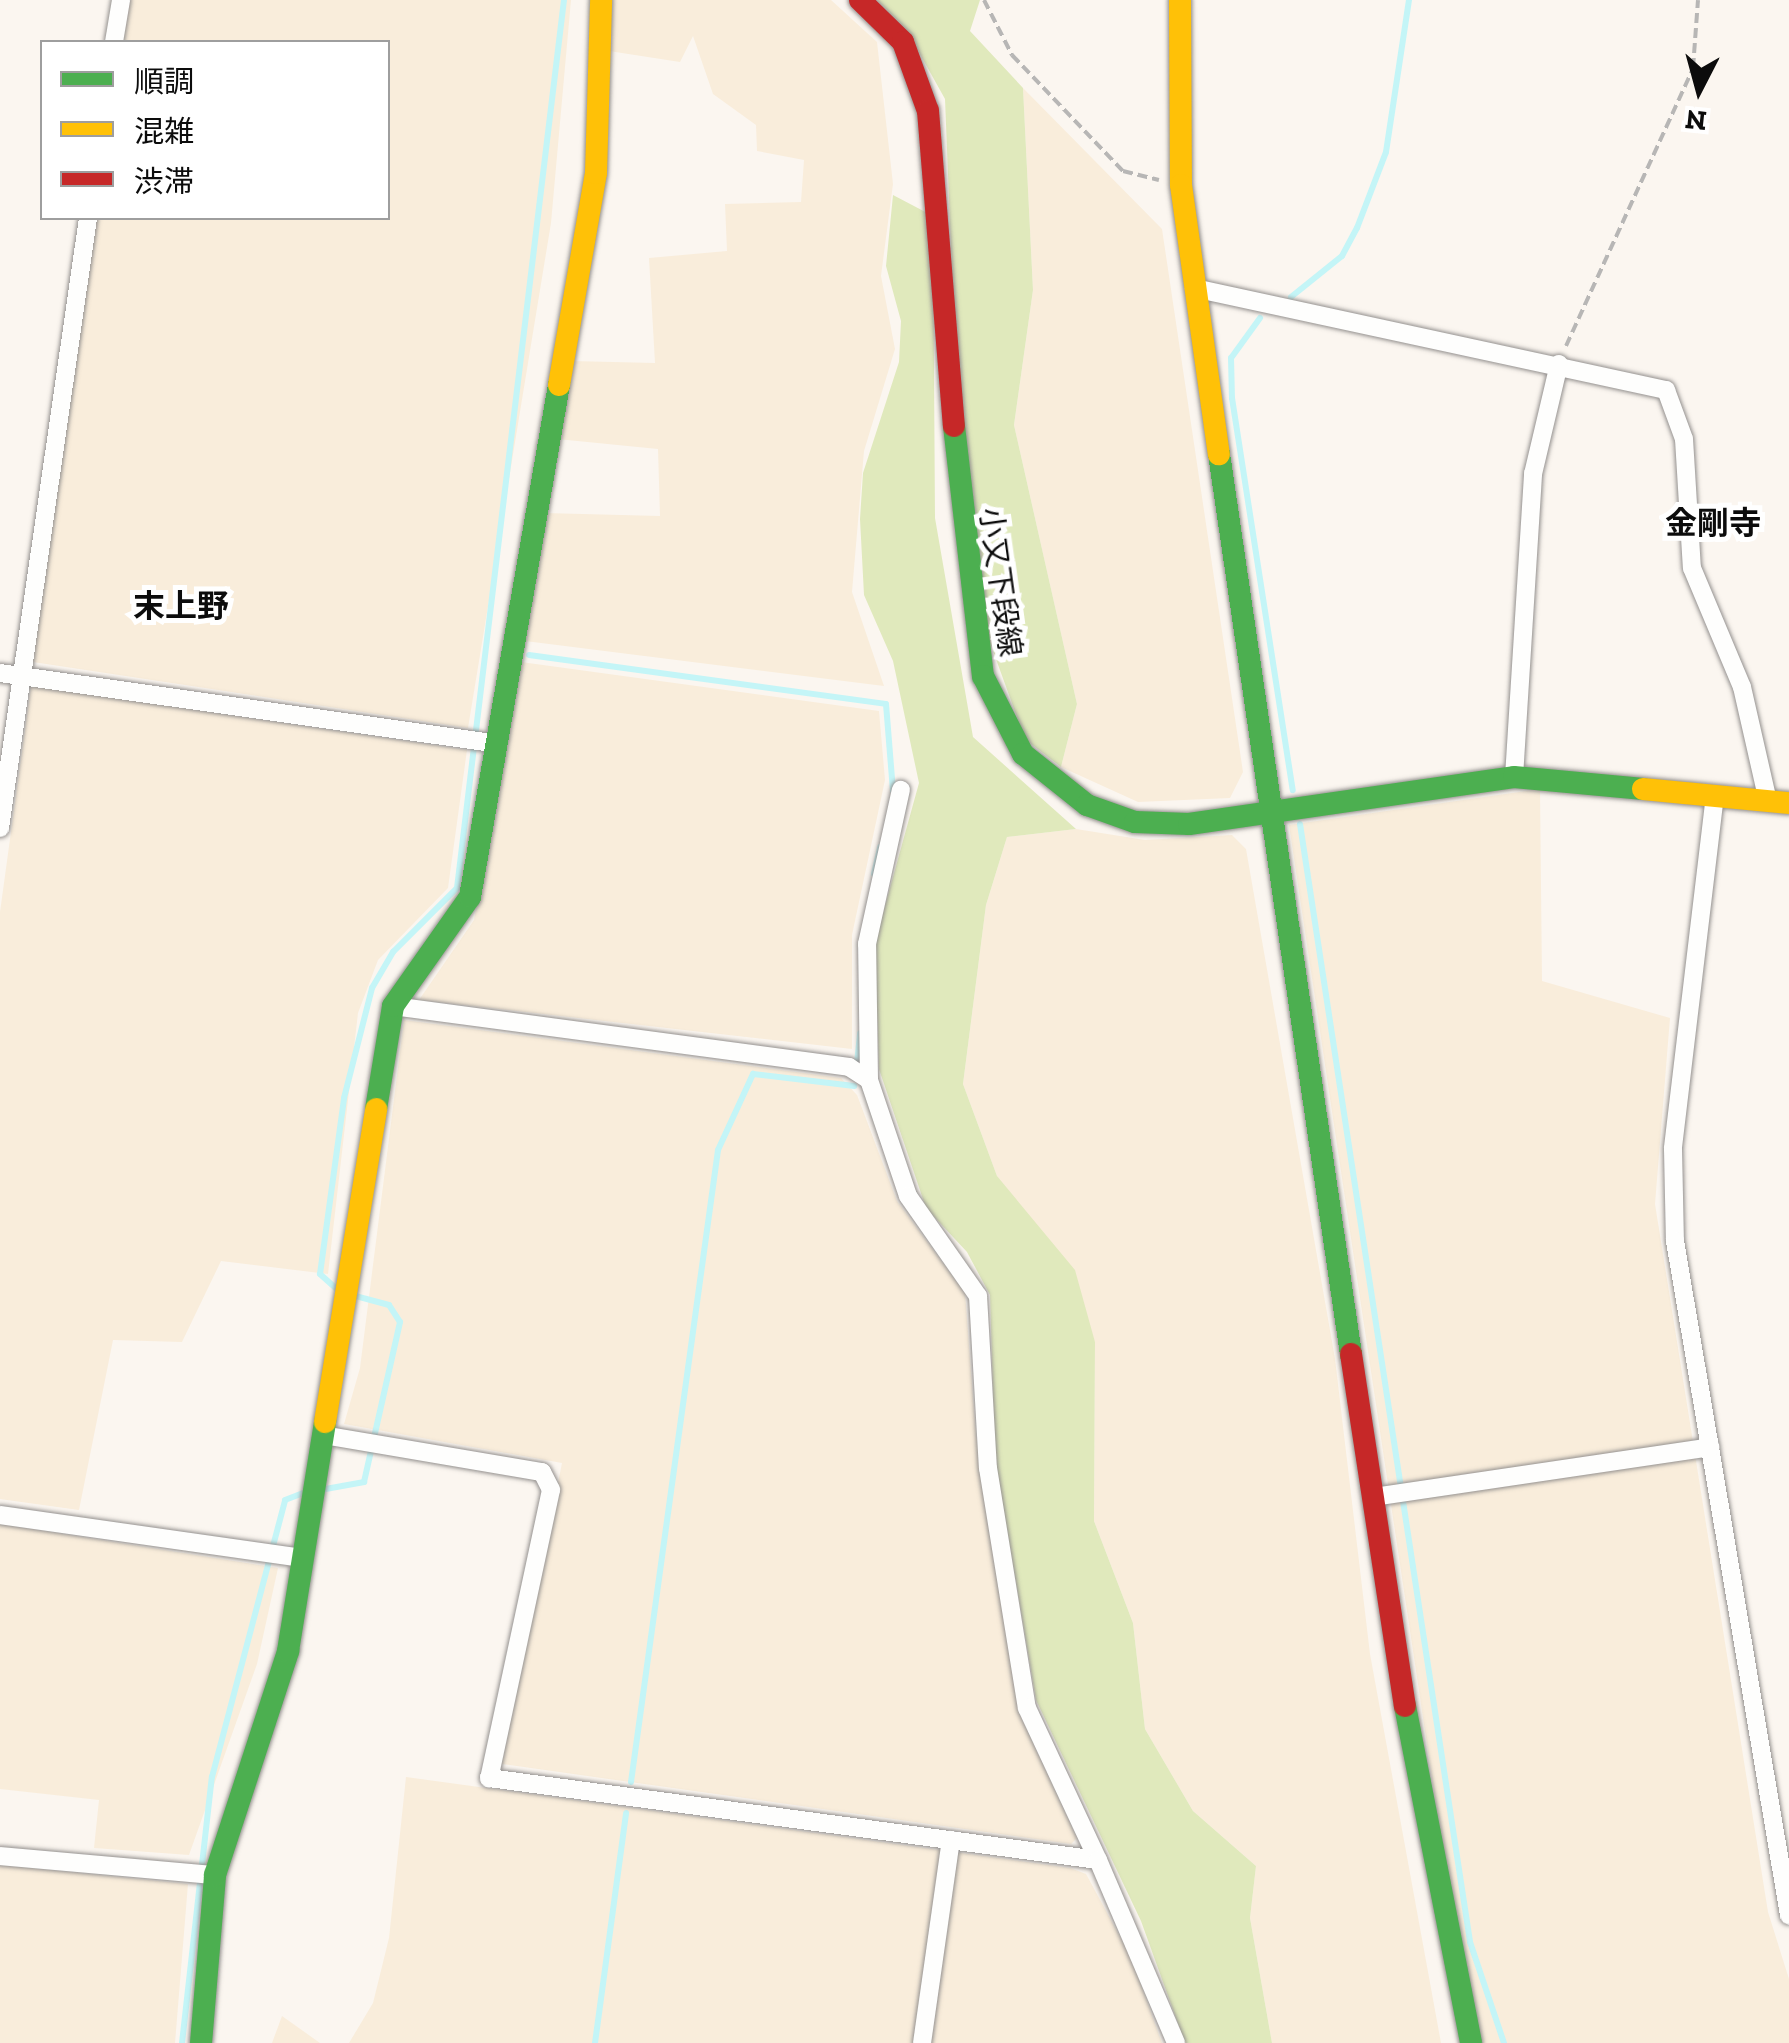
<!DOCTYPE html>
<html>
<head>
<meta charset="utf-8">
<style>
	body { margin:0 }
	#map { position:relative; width:1789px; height:2043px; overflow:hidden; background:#fbf6f0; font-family:"Zilla Slab","Noto Sans JP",serif }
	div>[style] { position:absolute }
	.farmland>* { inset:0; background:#f9eddb }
	.forest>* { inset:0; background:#e0e9bc }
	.stream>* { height:6px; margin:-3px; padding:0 3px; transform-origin:3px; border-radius:3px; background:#c4f5f7 }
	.path>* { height:4px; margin-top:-2px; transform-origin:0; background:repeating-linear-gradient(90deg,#b7b6b5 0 10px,transparent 0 15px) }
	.roads { filter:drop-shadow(0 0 2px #94918f) drop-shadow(0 0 2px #94918f) }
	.street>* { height:18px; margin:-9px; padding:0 9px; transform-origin:9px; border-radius:9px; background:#fefefd }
	.fast>* { height:22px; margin:-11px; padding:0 11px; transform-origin:11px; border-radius:11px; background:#4caf50 }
	.slow>* { height:22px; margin:-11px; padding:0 11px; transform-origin:11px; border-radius:11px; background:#ffc107 }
	.jam>* { height:22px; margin:-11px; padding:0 11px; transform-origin:11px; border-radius:11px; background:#c62828 }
	span { translate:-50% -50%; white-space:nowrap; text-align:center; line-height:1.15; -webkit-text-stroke:10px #fff; paint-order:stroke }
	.street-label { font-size:30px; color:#0c0c0c }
	.neighbourhood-label { font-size:32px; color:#0c0c0c; font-weight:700 }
	.legend { position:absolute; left:40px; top:40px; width:350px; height:180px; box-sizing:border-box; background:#fff; border:2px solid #9e9e9e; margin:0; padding:12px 18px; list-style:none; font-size:30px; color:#0c0c0c }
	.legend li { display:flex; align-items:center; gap:20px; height:50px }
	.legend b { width:50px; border:2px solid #9e9e9e }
	.north { position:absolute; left:1649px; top:40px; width:100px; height:100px; -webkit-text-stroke:8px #fff; paint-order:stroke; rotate:186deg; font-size:28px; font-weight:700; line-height:40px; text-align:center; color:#0c0c0c }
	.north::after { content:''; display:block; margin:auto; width:35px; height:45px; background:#0c0c0c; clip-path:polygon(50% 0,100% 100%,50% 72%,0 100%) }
</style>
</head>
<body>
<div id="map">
	<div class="farmland">
		<div style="clip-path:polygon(126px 0,571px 0,551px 223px,468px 728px,33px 662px,96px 218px,388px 218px,388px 42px,120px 42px)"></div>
		<div style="clip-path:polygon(610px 0,831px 0,877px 42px,893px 184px,881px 276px,895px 349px,864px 451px,852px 592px,884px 686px,525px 641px,544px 513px,660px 516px,658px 449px,557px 439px,571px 361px,655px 363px,649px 258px,727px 251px,725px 204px,801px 202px,804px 160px,757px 151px,756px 125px,713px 94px,693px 36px,680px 62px,609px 51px)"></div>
		<div style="clip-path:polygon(1023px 88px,1162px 229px,1243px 772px,1230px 798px,1138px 802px,1061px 767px,1077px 704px,1014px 425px,1033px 290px)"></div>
		<div style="clip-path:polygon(521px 662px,879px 711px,885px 780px,852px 935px,852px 1049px,419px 1000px,474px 920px)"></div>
		<div style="clip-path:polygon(31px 686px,467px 750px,448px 888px,378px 960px,358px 1013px,328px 1274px,221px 1261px,182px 1342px,113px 1340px,79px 1510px,0 1499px,0 912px)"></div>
		<div style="clip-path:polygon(1540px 789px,1542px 981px,1670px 1018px,1655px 1204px,1768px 1912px,1789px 1979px,1789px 2043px,1483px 2043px,1463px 1984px,1289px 825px)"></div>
		<div style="clip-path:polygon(1076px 829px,1145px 840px,1232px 835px,1246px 849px,1335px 1359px,1370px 1654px,1441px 2043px,1272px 2043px,1250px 1918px,1256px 1866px,1193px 1811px,1145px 1729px,1133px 1623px,1094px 1521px,1095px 1342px,997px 1176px,963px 1084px,986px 905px,1007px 837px)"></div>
		<div style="clip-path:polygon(404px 1020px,841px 1078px,857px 1095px,897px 1201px,965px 1293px,976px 1436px,1019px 1713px,1077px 1838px,1071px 1844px,502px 1764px,562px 1463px,344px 1424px,360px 1368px)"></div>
		<div style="clip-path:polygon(0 1524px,278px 1568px,257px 1664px,189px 1855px,94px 1848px,99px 1800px,0 1789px)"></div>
		<div style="clip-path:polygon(406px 1777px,1070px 1868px,1086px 1874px,1131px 1957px,1162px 2043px,349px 2043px,373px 2003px,389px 1938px)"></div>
		<div style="clip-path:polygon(0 1865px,188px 1884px,175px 2043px,0 2043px)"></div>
		<div style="clip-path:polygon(282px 2016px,320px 2043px,272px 2043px)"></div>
	</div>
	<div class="forest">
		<div style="clip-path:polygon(877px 0,980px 0,970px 31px,1023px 88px,1033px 290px,1014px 425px,1077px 704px,1061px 767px,1025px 739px,984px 626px,958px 422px,945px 99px,906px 29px)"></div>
		<div style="clip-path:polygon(893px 195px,933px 216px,935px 518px,973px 737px,1076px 829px,1007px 837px,986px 905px,963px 1084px,997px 1176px,1075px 1270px,1095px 1342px,1094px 1521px,1133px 1623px,1145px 1729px,1193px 1811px,1256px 1866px,1250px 1918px,1272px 2043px,1185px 2043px,1141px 1921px,1036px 1700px,995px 1458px,990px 1295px,967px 1252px,926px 1208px,879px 1069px,875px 942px,919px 783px,893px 661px,864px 595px,860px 519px,863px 473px,899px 362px,901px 321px,886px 266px)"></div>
	</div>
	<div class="stream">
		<div style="left:1291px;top:297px;width:65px;rotate:-38.8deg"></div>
		<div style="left:1342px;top:256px;width:32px;rotate:-62deg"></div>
		<div style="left:1357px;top:228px;width:81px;rotate:-69.1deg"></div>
		<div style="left:1386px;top:152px;width:154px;rotate:-81.4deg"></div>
		<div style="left:1260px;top:318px;width:49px;rotate:125.9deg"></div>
		<div style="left:1231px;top:358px;width:40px;rotate:88.6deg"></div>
		<div style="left:1232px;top:398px;width:397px;rotate:81.2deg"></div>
		<div style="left:529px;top:655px;width:360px;rotate:7.8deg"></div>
		<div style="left:886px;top:704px;width:87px;rotate:85.4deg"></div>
		<div style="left:1300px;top:824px;width:1131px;rotate:81.35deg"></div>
		<div style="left:1470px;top:1942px;width:107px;rotate:71.4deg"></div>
		<div style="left:874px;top:874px;width:28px;rotate:-77deg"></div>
		<div style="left:857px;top:1063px;width:30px;rotate:-84deg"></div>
		<div style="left:340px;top:1292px;width:27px;rotate:-138deg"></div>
		<div style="left:320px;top:1274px;width:178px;rotate:-82.2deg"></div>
		<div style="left:344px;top:1098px;width:114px;rotate:-75.7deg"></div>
		<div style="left:372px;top:988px;width:42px;rotate:-59.7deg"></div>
		<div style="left:393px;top:952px;width:91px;rotate:-45deg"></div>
		<div style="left:457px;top:888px;width:894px;rotate:-83.13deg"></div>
		<div style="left:320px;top:1490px;width:45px;rotate:-10.3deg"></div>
		<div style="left:364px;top:1482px;width:164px;rotate:-77.3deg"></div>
		<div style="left:400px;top:1322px;width:20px;rotate:-123deg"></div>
		<div style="left:389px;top:1305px;width:38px;rotate:-165deg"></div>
		<div style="left:631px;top:1782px;width:638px;rotate:-82.16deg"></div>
		<div style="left:718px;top:1150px;width:84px;rotate:-65.3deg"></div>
		<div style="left:753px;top:1074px;width:102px;rotate:6.8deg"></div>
		<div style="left:182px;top:2043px;width:268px;rotate:-83.6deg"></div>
		<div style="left:212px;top:1777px;width:286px;rotate:-75.2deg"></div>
		<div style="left:285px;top:1500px;width:25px;rotate:-21deg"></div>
		<div style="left:595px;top:2043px;width:232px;rotate:-82.3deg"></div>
	</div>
	<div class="path">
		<div style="left:984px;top:0;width:62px;rotate:63deg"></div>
		<div style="left:1012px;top:55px;width:161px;rotate:46.3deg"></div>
		<div style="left:1123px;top:171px;width:37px;rotate:14deg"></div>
		<div style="left:1566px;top:346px;width:306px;rotate:-65.4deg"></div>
		<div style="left:1693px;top:68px;width:68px;rotate:-85.8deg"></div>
	</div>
	<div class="roads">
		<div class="street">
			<div style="left:114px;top:42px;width:43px;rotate:-80.5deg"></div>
			<div style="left:1194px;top:288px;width:483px;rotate:12.2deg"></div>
			<div style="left:1666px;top:390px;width:52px;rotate:69.8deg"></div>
			<div style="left:1684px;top:439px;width:129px;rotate:86.5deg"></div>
			<div style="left:1692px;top:568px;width:129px;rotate:67.2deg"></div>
			<div style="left:1742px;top:687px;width:117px;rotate:77.2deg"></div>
			<div style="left:0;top:673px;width:496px;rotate:8.1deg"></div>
			<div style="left:1514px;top:777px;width:304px;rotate:-86.4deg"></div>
			<div style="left:1533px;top:474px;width:113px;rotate:-76.7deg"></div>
			<div style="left:1715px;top:795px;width:356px;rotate:96.8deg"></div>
			<div style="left:1673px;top:1149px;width:92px;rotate:88.8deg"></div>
			<div style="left:1675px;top:1241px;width:684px;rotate:80.4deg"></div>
			<div style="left:0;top:828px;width:616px;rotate:-81.79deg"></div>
			<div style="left:393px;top:1006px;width:460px;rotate:7.6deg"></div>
			<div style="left:849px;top:1067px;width:24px;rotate:33deg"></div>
			<div style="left:869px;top:1080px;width:122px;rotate:71.4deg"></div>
			<div style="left:908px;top:1196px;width:122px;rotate:55deg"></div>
			<div style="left:978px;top:1296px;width:172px;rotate:86.7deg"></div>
			<div style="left:988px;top:1468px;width:243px;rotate:80.8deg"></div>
			<div style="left:1027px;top:1708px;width:168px;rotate:65deg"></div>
			<div style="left:869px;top:1080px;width:136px;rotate:-90.8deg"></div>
			<div style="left:867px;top:944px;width:158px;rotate:-77.6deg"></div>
			<div style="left:329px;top:1436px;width:216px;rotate:9.6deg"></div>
			<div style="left:542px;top:1472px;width:20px;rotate:63deg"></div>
			<div style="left:551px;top:1490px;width:295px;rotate:102.1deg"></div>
			<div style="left:489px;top:1778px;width:614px;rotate:7.67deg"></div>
			<div style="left:1098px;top:1860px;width:199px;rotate:66.9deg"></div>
			<div style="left:1373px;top:1497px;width:341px;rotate:-8.4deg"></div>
			<div style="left:0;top:1515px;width:307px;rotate:8.1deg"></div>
			<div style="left:0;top:1856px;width:216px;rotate:5.1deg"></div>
			<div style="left:922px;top:2043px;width:205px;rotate:-81.9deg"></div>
		</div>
		<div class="fast">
			<div style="left:954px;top:426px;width:252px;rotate:83.4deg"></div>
			<div style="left:983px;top:676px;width:88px;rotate:62.9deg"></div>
			<div style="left:1023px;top:754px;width:82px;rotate:38.6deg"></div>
			<div style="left:1087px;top:805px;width:51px;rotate:19.5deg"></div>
			<div style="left:1135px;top:822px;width:54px;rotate:2.1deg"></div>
			<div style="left:1189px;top:824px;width:328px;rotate:-8.2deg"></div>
			<div style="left:1514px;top:777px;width:130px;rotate:5.3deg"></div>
			<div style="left:1219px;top:454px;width:910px;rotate:81.66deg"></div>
			<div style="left:376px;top:1109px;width:104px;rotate:-80.6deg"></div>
			<div style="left:393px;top:1006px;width:133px;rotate:-54.8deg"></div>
			<div style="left:470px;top:897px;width:520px;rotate:-80.14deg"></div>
			<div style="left:1405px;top:1706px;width:343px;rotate:78.9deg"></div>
			<div style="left:201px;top:2043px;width:169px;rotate:-85.2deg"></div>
			<div style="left:215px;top:1875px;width:236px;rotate:-71.9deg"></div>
			<div style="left:288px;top:1651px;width:232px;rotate:-80.8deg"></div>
		</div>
		<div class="slow">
			<div style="left:1180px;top:0;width:185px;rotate:89.7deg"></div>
			<div style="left:1181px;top:185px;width:272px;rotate:82deg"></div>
			<div style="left:559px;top:385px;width:215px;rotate:-80.1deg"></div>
			<div style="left:596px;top:173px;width:173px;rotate:-88.3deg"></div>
			<div style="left:1643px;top:789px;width:147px;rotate:5.5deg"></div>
			<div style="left:325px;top:1422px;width:317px;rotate:-80.7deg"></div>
		</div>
		<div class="jam">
			<div style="left:860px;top:0;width:60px;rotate:44.3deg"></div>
			<div style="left:903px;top:42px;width:73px;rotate:70.1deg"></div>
			<div style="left:928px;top:111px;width:316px;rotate:85.3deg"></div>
			<div style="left:1351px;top:1354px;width:356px;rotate:81.3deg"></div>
		</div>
	</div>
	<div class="street-label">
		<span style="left:1000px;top:582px;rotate:82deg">小又下段線</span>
	</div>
	<div class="neighbourhood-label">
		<span style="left:1713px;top:523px">金剛寺</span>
		<span style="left:181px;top:606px">末上野</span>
	</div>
	<ul class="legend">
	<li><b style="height:12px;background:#4caf50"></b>順調</li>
	<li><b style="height:12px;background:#ffc107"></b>混雑</li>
	<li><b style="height:12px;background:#c62828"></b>渋滞</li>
	</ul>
	<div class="north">N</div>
</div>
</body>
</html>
